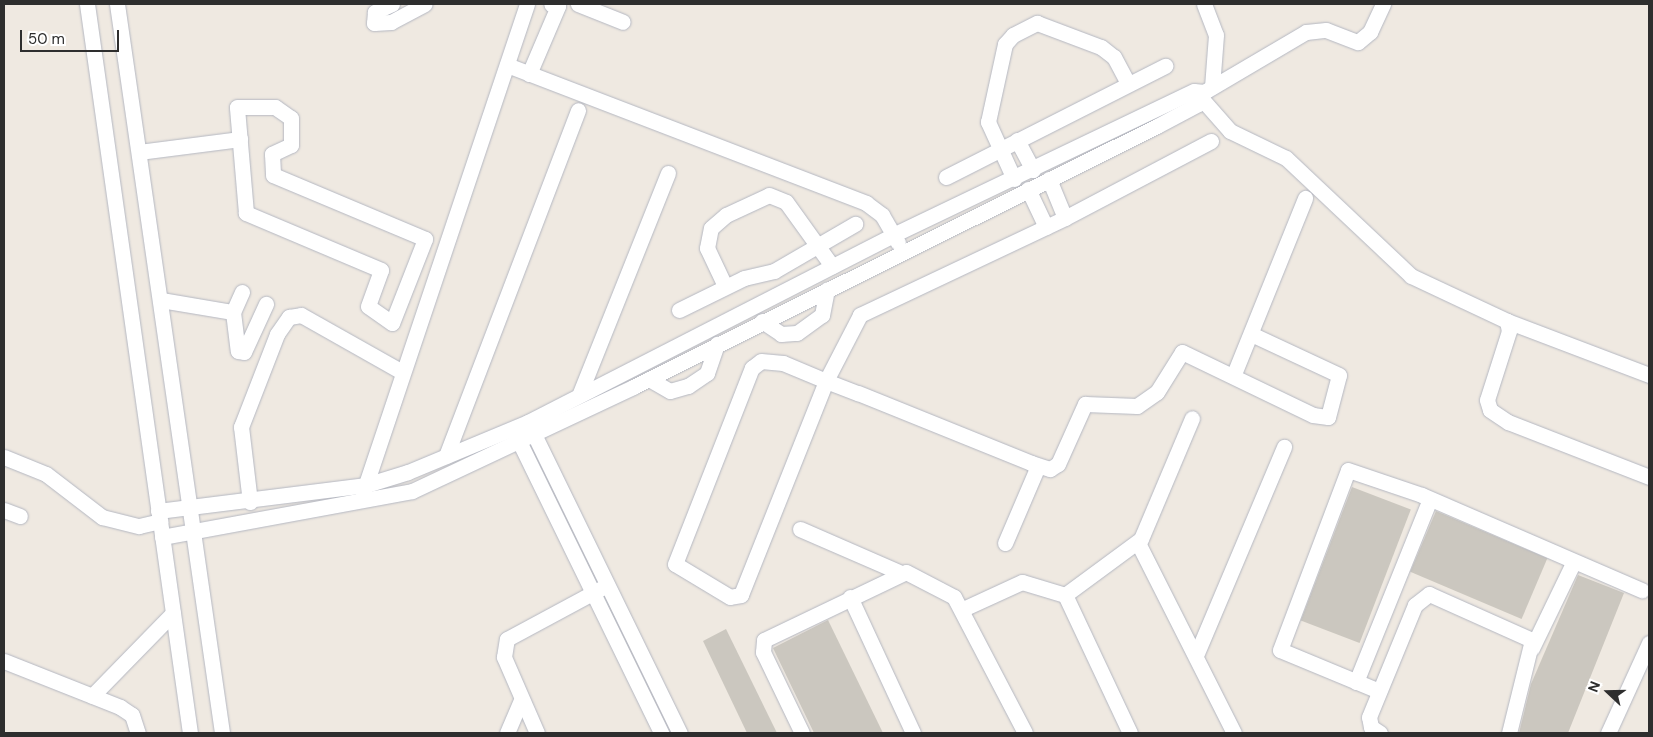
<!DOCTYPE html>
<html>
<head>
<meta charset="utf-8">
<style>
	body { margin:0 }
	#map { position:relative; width:1653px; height:737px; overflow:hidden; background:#efe9e1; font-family:"DM Sans",sans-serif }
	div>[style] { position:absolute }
	.building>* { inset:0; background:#cbc7bf; transform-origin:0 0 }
	.roads { filter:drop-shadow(0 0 1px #b4b7c1) drop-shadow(0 0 1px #b4b7c1) }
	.minor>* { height:15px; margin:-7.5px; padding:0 7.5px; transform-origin:7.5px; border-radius:7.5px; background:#fff }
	span { translate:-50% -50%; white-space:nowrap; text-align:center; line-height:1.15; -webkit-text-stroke:4px #fff; paint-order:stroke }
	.frame { position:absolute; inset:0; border:5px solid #2e2e2e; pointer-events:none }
	.north { position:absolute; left:1583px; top:667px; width:50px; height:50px; -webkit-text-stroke:4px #fff; paint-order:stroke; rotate:291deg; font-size:14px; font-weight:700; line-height:20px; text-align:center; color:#2e2e2e }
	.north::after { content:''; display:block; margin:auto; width:18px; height:22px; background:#2e2e2e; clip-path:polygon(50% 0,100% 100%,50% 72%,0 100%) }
	.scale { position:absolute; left:20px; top:30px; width:99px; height:22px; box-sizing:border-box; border:2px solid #2e2e2e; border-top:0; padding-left:6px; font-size:15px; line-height:18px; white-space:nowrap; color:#2e2e2e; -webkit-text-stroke:4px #fff; paint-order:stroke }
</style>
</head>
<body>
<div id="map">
	<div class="building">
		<div style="left:1352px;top:487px;width:63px;height:143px;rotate:21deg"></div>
		<div style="left:1436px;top:511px;width:121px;height:66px;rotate:23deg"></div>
		<div style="clip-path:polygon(1578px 575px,1624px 593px,1568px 733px,1519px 733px,1531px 684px)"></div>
		<div style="clip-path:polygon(828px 620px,883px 733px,814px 733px,773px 648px)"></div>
		<div style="clip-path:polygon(726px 629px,777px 733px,747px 733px,703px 641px)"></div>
	</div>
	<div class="roads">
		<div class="minor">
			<div style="left:87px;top:4px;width:736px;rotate:81.96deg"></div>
			<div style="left:117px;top:4px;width:737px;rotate:81.8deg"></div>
			<div style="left:392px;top:4px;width:19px;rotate:155deg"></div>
			<div style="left:375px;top:12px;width:11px;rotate:95deg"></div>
			<div style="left:374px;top:23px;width:17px;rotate:-3deg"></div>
			<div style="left:391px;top:22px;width:38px;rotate:-28deg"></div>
			<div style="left:578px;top:4px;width:48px;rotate:21.8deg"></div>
			<div style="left:1204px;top:4px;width:33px;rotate:69deg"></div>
			<div style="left:1216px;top:35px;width:52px;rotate:94.4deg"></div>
			<div style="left:507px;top:65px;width:385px;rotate:21deg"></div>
			<div style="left:866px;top:203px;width:20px;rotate:37deg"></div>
			<div style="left:882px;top:215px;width:32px;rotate:60deg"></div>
			<div style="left:529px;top:74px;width:74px;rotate:-66.9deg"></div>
			<div style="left:558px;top:6px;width:7px;rotate:-164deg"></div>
			<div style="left:1201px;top:98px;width:44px;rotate:48.7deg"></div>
			<div style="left:1230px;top:131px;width:62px;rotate:25.7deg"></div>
			<div style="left:1286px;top:158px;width:172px;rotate:43.3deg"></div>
			<div style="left:1411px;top:276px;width:106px;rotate:25.1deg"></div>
			<div style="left:1507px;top:321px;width:152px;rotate:20.8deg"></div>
			<div style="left:237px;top:107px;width:38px"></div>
			<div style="left:275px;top:107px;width:19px;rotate:35deg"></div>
			<div style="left:291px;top:118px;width:27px;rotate:90deg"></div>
			<div style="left:291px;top:145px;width:21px;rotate:155deg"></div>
			<div style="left:272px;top:154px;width:21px;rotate:87deg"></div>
			<div style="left:273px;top:175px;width:165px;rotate:22.8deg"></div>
			<div style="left:425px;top:239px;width:90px;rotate:111.4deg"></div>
			<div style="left:392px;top:323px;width:29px;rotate:-145deg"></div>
			<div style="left:368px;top:306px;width:38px;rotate:-70deg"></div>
			<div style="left:381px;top:270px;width:147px;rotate:-157.1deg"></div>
			<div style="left:246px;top:213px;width:106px;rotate:-94.9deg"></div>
			<div style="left:1017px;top:140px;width:34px;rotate:62deg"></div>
			<div style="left:1211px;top:141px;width:165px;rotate:152.2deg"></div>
			<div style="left:1065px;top:218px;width:227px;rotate:154.7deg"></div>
			<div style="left:860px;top:315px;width:74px;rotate:117.3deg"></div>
			<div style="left:826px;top:381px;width:230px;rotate:111.7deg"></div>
			<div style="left:741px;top:595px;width:11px;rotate:170deg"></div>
			<div style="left:730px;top:597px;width:64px;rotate:-149deg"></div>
			<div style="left:675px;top:564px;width:211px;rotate:-68.6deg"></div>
			<div style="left:752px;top:368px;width:11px;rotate:-38deg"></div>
			<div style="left:761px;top:361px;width:22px;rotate:5deg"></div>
			<div style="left:783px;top:363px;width:47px;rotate:22.7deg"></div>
			<div style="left:826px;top:381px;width:34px;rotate:21deg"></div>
			<div style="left:858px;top:393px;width:187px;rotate:22deg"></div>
			<div style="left:1031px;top:463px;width:20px;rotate:18deg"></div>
			<div style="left:1050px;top:469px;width:9px;rotate:-32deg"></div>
			<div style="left:1058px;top:464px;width:66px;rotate:-65.8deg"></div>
			<div style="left:1085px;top:404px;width:52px;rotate:2.2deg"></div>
			<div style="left:1137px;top:406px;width:24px;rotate:-35deg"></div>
			<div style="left:1157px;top:392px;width:47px;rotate:-58deg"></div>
			<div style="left:1182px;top:352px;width:145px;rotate:25.7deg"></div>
			<div style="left:1313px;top:415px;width:15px;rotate:8deg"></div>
			<div style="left:1328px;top:417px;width:43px;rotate:-75.3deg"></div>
			<div style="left:1339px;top:375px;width:97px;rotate:-155deg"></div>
			<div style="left:139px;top:152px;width:102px;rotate:-7.3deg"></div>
			<div style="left:946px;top:177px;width:246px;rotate:-26.9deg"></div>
			<div style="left:1014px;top:179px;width:63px;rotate:-114.5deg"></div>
			<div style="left:988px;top:122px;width:80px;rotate:-77.7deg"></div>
			<div style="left:1005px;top:44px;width:12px;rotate:-48deg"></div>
			<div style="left:1013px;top:35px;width:27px;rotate:-27deg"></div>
			<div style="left:1037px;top:23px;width:68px;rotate:20.6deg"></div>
			<div style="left:1101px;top:47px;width:16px;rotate:38deg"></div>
			<div style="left:1114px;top:57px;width:30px;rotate:62deg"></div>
			<div style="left:1049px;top:179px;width:42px;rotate:67.7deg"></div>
			<div style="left:1028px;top:189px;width:42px;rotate:64.7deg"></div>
			<div style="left:725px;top:286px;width:42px;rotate:-115.3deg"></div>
			<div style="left:707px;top:248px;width:20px;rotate:-79deg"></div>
			<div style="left:711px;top:228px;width:20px;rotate:-41deg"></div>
			<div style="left:726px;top:215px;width:47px;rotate:-24.9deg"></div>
			<div style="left:769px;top:195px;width:18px;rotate:22deg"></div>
			<div style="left:786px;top:202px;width:79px;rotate:54.3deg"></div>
			<div style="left:242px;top:292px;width:22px;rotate:114deg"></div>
			<div style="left:233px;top:312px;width:39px;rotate:83deg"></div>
			<div style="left:238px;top:351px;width:6px;rotate:9deg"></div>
			<div style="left:244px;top:352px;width:53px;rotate:-65.4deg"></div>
			<div style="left:161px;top:300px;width:73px;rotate:9.5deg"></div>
			<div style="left:679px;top:310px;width:72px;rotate:-26.2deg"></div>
			<div style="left:744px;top:278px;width:31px;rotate:-13deg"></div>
			<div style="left:774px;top:271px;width:94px;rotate:-30.1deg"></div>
			<div style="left:762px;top:321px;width:23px;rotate:34deg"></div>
			<div style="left:781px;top:334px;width:16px;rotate:-4deg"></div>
			<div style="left:797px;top:333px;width:31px;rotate:-36deg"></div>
			<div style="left:822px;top:315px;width:26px;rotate:-79deg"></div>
			<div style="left:1507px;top:321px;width:10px;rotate:79deg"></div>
			<div style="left:1509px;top:331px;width:72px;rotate:107.7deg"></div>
			<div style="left:1487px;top:400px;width:10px;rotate:73deg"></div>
			<div style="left:1490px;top:410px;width:22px;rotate:34deg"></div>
			<div style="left:1508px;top:422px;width:151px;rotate:21.3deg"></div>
			<div style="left:1234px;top:374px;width:190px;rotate:-68deg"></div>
			<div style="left:649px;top:379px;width:24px;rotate:30deg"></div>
			<div style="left:670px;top:391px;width:19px;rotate:-16deg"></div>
			<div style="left:688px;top:386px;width:23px;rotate:-34deg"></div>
			<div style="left:707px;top:373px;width:31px;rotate:-71deg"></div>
			<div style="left:580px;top:393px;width:237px;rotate:-68.2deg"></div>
			<div style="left:530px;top:426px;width:342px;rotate:64deg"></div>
			<div style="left:515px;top:433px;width:334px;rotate:64deg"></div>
			<div style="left:446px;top:456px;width:370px;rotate:-69.1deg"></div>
			<div style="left:4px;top:457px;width:45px;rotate:22deg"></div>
			<div style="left:46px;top:474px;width:71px;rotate:37.5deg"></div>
			<div style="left:102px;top:517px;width:38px;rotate:14deg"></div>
			<div style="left:139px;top:526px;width:22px;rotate:-13deg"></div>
			<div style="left:363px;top:493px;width:516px;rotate:-71.46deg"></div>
			<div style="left:250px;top:502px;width:76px;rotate:-96.8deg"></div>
			<div style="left:241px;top:427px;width:100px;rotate:-68.8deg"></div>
			<div style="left:277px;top:334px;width:21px;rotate:-55deg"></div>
			<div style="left:289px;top:317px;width:12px;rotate:-9deg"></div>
			<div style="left:301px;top:315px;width:116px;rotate:29.4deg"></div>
			<div style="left:4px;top:510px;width:17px;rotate:21deg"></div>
			<div style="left:158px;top:511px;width:210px;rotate:-7.1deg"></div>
			<div style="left:366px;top:485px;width:44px;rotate:-17.2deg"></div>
			<div style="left:408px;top:472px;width:130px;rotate:-22.6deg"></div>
			<div style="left:528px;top:422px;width:412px;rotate:-27.1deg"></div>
			<div style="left:895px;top:234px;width:331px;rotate:-25.6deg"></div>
			<div style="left:1194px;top:91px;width:10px;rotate:6deg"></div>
			<div style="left:800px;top:529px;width:110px;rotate:23.5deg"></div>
			<div style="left:162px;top:537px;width:254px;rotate:-10.4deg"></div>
			<div style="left:412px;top:491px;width:244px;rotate:-25.2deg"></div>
			<div style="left:633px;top:387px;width:585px;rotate:-26.48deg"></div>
			<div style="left:1157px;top:126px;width:47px;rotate:-28.2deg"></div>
			<div style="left:1198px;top:104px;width:13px;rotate:-63deg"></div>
			<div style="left:1204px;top:92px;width:118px;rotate:-30.5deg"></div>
			<div style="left:1306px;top:32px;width:20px;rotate:-6deg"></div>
			<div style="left:1326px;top:30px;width:34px;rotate:21deg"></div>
			<div style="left:1358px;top:42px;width:16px;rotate:-40deg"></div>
			<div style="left:1370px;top:32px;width:31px;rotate:-65deg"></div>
			<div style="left:1005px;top:543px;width:84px;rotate:-66.8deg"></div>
			<div style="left:1138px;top:543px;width:213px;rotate:63.2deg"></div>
			<div style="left:850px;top:597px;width:150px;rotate:65.1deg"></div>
			<div style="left:963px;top:609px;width:65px;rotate:-24.6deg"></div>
			<div style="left:1022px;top:582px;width:45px;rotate:16.8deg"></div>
			<div style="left:1532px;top:648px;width:94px;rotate:-64.2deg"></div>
			<div style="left:1197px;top:653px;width:224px;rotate:-67.1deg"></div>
			<div style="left:4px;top:661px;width:125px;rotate:21.6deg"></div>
			<div style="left:120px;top:707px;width:14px;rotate:34deg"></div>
			<div style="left:132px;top:715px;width:19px;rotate:72deg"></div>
			<div style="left:1356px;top:682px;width:197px;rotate:-68deg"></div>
			<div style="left:1379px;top:691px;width:107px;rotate:-157.5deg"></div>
			<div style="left:1280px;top:650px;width:192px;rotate:-69.3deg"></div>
			<div style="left:1348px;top:470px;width:78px;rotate:18.7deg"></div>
			<div style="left:1422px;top:495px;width:240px;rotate:23.4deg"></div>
			<div style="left:92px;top:696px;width:116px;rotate:-45.7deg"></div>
			<div style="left:507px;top:733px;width:36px;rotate:-67deg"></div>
			<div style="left:537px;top:733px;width:83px;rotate:-113.5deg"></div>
			<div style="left:504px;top:657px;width:18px;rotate:-81deg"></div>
			<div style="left:507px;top:639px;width:106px;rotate:-28.3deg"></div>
			<div style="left:802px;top:733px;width:90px;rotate:-115.7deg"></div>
			<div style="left:763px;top:652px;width:12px;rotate:-85deg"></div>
			<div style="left:764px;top:640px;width:157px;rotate:-25.6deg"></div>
			<div style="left:906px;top:572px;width:54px;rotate:27.5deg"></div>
			<div style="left:954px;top:597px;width:153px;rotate:62.4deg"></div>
			<div style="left:1130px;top:733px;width:153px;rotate:-115.2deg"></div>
			<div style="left:1065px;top:595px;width:94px;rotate:-36.4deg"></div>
			<div style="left:1141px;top:539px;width:131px;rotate:-67.1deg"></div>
			<div style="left:1380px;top:733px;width:11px;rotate:-146deg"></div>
			<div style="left:1371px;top:727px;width:10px;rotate:-101deg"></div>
			<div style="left:1369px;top:717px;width:121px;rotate:-67.7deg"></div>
			<div style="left:1415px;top:605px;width:18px;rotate:-38deg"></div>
			<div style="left:1429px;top:594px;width:113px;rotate:24.1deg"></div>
			<div style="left:1532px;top:640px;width:96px;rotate:103.9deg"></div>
			<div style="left:1608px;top:733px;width:99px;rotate:-65.5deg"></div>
		</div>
	</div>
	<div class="frame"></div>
	<div class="north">N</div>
	<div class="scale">50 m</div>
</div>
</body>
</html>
